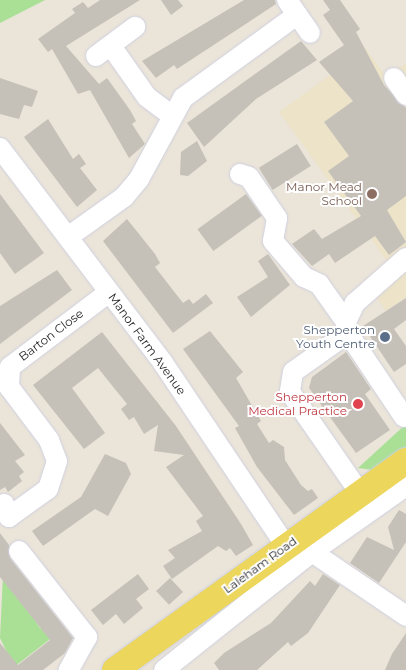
<!DOCTYPE html>
<html>
<head>
<meta charset="utf-8">
<style>
	body { margin:0 }
	#map { position:relative; width:406px; height:670px; overflow:hidden; background:#eae4d9; font-family:Montserrat,sans-serif }
	div>[style] { position:absolute }
	.education>* { inset:0; background:#ece3c8 }
	.green>* { inset:0; background:#a9e096 }
	.building>* { inset:0; background:#c5c1b9; transform-origin:0 0 }
	.roads { filter:drop-shadow(0 0 1px #cfd0e0) drop-shadow(0 0 1px #cfd0e0) }
	.minor>* { height:20px; margin:-10px; padding:0 10px; transform-origin:10px; border-radius:10px; background:#fff }
	.major>* { height:26px; margin:-13px; padding:0 13px; transform-origin:13px; border-radius:13px; background:#ecd65c }
	.dots>* { width:14px; height:14px; translate:-50% -50%; box-sizing:border-box; border:2px solid #fff; border-radius:50% }
	span { translate:-50% -50%; white-space:nowrap; text-align:center; line-height:1.15; -webkit-text-stroke:4px #fff; paint-order:stroke }
	.education-label { font-size:12px; color:#785e54 }
	.right { translate:-100% -50%; text-align:right }
	.service-label { font-size:12px; color:#4e5e75 }
	.street-label { font-size:12px; color:#282828 }
	.health-label { font-size:12px; color:#be3a42 }
</style>
</head>
<body>
<div id="map">
	<div class="education">
		<div style="clip-path:polygon(366px 49px,384px 74px,406px 64px,406px 297px,386px 311px,364px 280px,387px 261px,279px 112px)"></div>
	</div>
	<div class="green">
		<div style="clip-path:polygon(0 0,45px 0,0 23px)"></div>
		<div style="clip-path:polygon(406px 424px,406px 447px,373px 470px,358px 468px)"></div>
		<div style="clip-path:polygon(3px 575px,40px 628px,54px 636px,14px 667px,0 638px)"></div>
	</div>
	<div class="building">
		<div style="clip-path:polygon(100px 0,140px 0,66px 46px,99px 84px,107px 78px,130px 110px,136px 121px,132px 124px,145px 144px,129px 158px,90px 90px,78px 94px,52px 49px,48px 52px,38px 39px,75px 13px,72px 9px,83px 2px,88px 8px)"></div>
		<div style="clip-path:polygon(161px 0,178px 0,183px 6px,171px 15px)"></div>
		<div style="clip-path:polygon(244px 0,275px 0,276px 4px,177px 69px,174px 65px,156px 78px,142px 61px)"></div>
		<div style="clip-path:polygon(323px 0,340px 0,360px 29px,356px 32px,384px 85px,406px 108px,406px 196px,387px 210px,406px 242px,389px 255px,375px 236px,335px 263px,329px 254px,312px 266px,292px 244px,314px 229px,322px 239px,361px 216px,328px 171px,349px 156px,324px 122px,353px 101px,319px 62px,344px 45px,323px 15px,330px 10px)"></div>
		<div style="clip-path:polygon(301px 41px,317px 60px,256px 99px,204px 147px,187px 123px)"></div>
		<div style="clip-path:polygon(0 78px,38px 91px,32px 107px,24px 105px,19px 119px,0 114px)"></div>
		<div style="clip-path:polygon(48px 119px,73px 159px,79px 154px,86px 164px,80px 168px,97px 190px,77px 207px,24px 137px)"></div>
		<div style="clip-path:polygon(197px 141px,207px 161px,188px 176px,180px 175px,181px 152px)"></div>
		<div style="left:297px;top:144px;width:26px;height:45px;rotate:58deg"></div>
		<div style="clip-path:polygon(0 194px,44px 253px,15px 274px,0 253px)"></div>
		<div style="left:246px;top:194px;width:27px;height:60px;rotate:54deg"></div>
		<div style="clip-path:polygon(127px 219px,155px 254px,160px 263px,155px 267px,183px 303px,189px 299px,193px 304px,206px 294px,213px 303px,173px 333px,103px 241px)"></div>
		<div style="clip-path:polygon(268px 254px,290px 285px,251px 317px,237px 297px,268px 277px,258px 261px)"></div>
		<div style="clip-path:polygon(57px 270px,72px 290px,0 344px,0 306px)"></div>
		<div style="clip-path:polygon(406px 298px,406px 320px,394px 329px,406px 346px,406px 364px,394px 372px,363px 326px)"></div>
		<div style="clip-path:polygon(210px 331px,243px 372px,236px 378px,261px 421px,257px 424px,269px 443px,273px 440px,284px 447px,285px 460px,301px 485px,308px 491px,312px 489px,318px 498px,294px 515px,257px 467px,235px 428px,239px 426px,183px 349px)"></div>
		<div style="clip-path:polygon(102px 332px,176px 426px,241px 524px,253px 545px,236px 556px,230px 548px,226px 551px,218px 546px,172px 579px,163px 566px,175px 558px,168px 550px,202px 531px,196px 521px,203px 516px,166px 467px,184px 455px,154px 451px,158px 425px,144px 434px,134px 417px,129px 420px,121px 409px,127px 404px,98px 368px,72px 388px,105px 433px,84px 449px,33px 385px)"></div>
		<div style="clip-path:polygon(346px 352px,371px 389px,365px 394px,390px 430px,356px 453px,309px 388px,312px 377px)"></div>
		<div style="clip-path:polygon(0 423px,25px 455px,15px 461px,24px 472px,19px 476px,22px 481px,8px 492px,5px 487px,0 490px)"></div>
		<div style="clip-path:polygon(105px 454px,126px 463px,131px 474px,108px 516px,95px 509px,43px 546px,32px 531px,81px 497px)"></div>
		<div style="clip-path:polygon(399px 510px,406px 514px,406px 542px,379px 583px,350px 563px,367px 537px,394px 550px,388px 527px)"></div>
		<div style="clip-path:polygon(0 533px,9px 545px,10px 558px,73px 638px,65px 653px,43px 670px,0 670px,0 643px,18px 665px,50px 640px,0 577px)"></div>
		<div style="clip-path:polygon(138px 574px,149px 589px,136px 599px,143px 608px,124px 624px,116px 614px,103px 625px,91px 610px)"></div>
		<div style="clip-path:polygon(323px 574px,340px 585px,308px 633px,291px 646px,288px 642px,257px 670px,219px 670px,214px 663px,224px 653px,271px 623px,310px 581px,315px 586px)"></div>
		<div style="left:170px;top:578px;width:19px;height:19px;rotate:47deg"></div>
		<div style="clip-path:polygon(406px 633px,406px 670px,385px 670px,392px 654px)"></div>
	</div>
	<div class="roads">
		<div class="minor">
			<div style="left:287px;top:0;width:40px;rotate:55.1deg"></div>
			<div style="left:111px;top:46px;width:62px;rotate:54.8deg"></div>
			<div style="left:147px;top:97px;width:30px;rotate:37deg"></div>
			<div style="left:96px;top:56px;width:49px;rotate:-36.6deg"></div>
			<div style="left:394px;top:78px;width:21px;rotate:55deg"></div>
			<div style="left:0;top:148px;width:270px;rotate:52.8deg"></div>
			<div style="left:163px;top:363px;width:220px;rotate:56.1deg"></div>
			<div style="left:240px;top:174px;width:9px;rotate:18deg"></div>
			<div style="left:249px;top:177px;width:50px;rotate:55.7deg"></div>
			<div style="left:277px;top:218px;width:23px;rotate:100deg"></div>
			<div style="left:273px;top:241px;width:48px;rotate:49.3deg"></div>
			<div style="left:304px;top:277px;width:17px;rotate:25deg"></div>
			<div style="left:319px;top:284px;width:47px;rotate:54.6deg"></div>
			<div style="left:68px;top:237px;width:69px;rotate:-35.5deg"></div>
			<div style="left:124px;top:197px;width:23px;rotate:-50deg"></div>
			<div style="left:139px;top:179px;width:92px;rotate:-61.5deg"></div>
			<div style="left:183px;top:98px;width:141px;rotate:-36.1deg"></div>
			<div style="left:348px;top:333px;width:67px;rotate:144.7deg"></div>
			<div style="left:293px;top:372px;width:20px;rotate:99deg"></div>
			<div style="left:290px;top:392px;width:123px;rotate:55.3deg"></div>
			<div style="left:404px;top:417px;width:101px;rotate:-123.7deg"></div>
			<div style="left:348px;top:333px;width:11px;rotate:-100deg"></div>
			<div style="left:346px;top:322px;width:21px;rotate:-65deg"></div>
			<div style="left:355px;top:303px;width:68px;rotate:-41.4deg"></div>
			<div style="left:4px;top:504px;width:14px;rotate:69deg"></div>
			<div style="left:9px;top:517px;width:48px;rotate:-35.7deg"></div>
			<div style="left:48px;top:489px;width:29px;rotate:-72deg"></div>
			<div style="left:57px;top:461px;width:22px;rotate:-111deg"></div>
			<div style="left:49px;top:440px;width:66px;rotate:-127deg"></div>
			<div style="left:9px;top:387px;width:20px;rotate:-87deg"></div>
			<div style="left:10px;top:367px;width:124px;rotate:-37.1deg"></div>
			<div style="left:19px;top:551px;width:110px;rotate:51.7deg"></div>
			<div style="left:87px;top:637px;width:38px;rotate:119deg"></div>
			<div style="left:312px;top:552px;width:114px;rotate:34.2deg"></div>
			<div style="left:164px;top:670px;width:189px;rotate:-38.6deg"></div>
			<div style="left:312px;top:552px;width:115px;rotate:-35.1deg"></div>
		</div>
		<div class="major">
			<div style="left:115px;top:670px;width:358px;rotate:-35.7deg"></div>
		</div>
	</div>
	<div class="dots">
		<div style="left:372px;top:194px;background:#8d6e63"></div>
		<div style="left:385px;top:337px;background:#5c6f8a"></div>
		<div style="left:358px;top:404px;background:#e0444e"></div>
	</div>
	<div class="education-label">
		<span class="right" style="left:362px;top:194px">Manor Mead<br>School</span>
	</div>
	<div class="service-label">
		<span class="right" style="left:375px;top:337px">Shepperton<br>Youth Centre</span>
	</div>
	<div class="street-label">
		<span style="left:51px;top:335px;rotate:-37deg">Barton Close</span>
		<span style="left:147px;top:344px;rotate:54deg">Manor Farm Avenue</span>
		<span style="left:260px;top:565px;rotate:-36deg">Laleham Road</span>
	</div>
	<div class="health-label">
		<span class="right" style="left:347px;top:404px">Shepperton<br>Medical Practice</span>
	</div>
</div>
</body>
</html>
